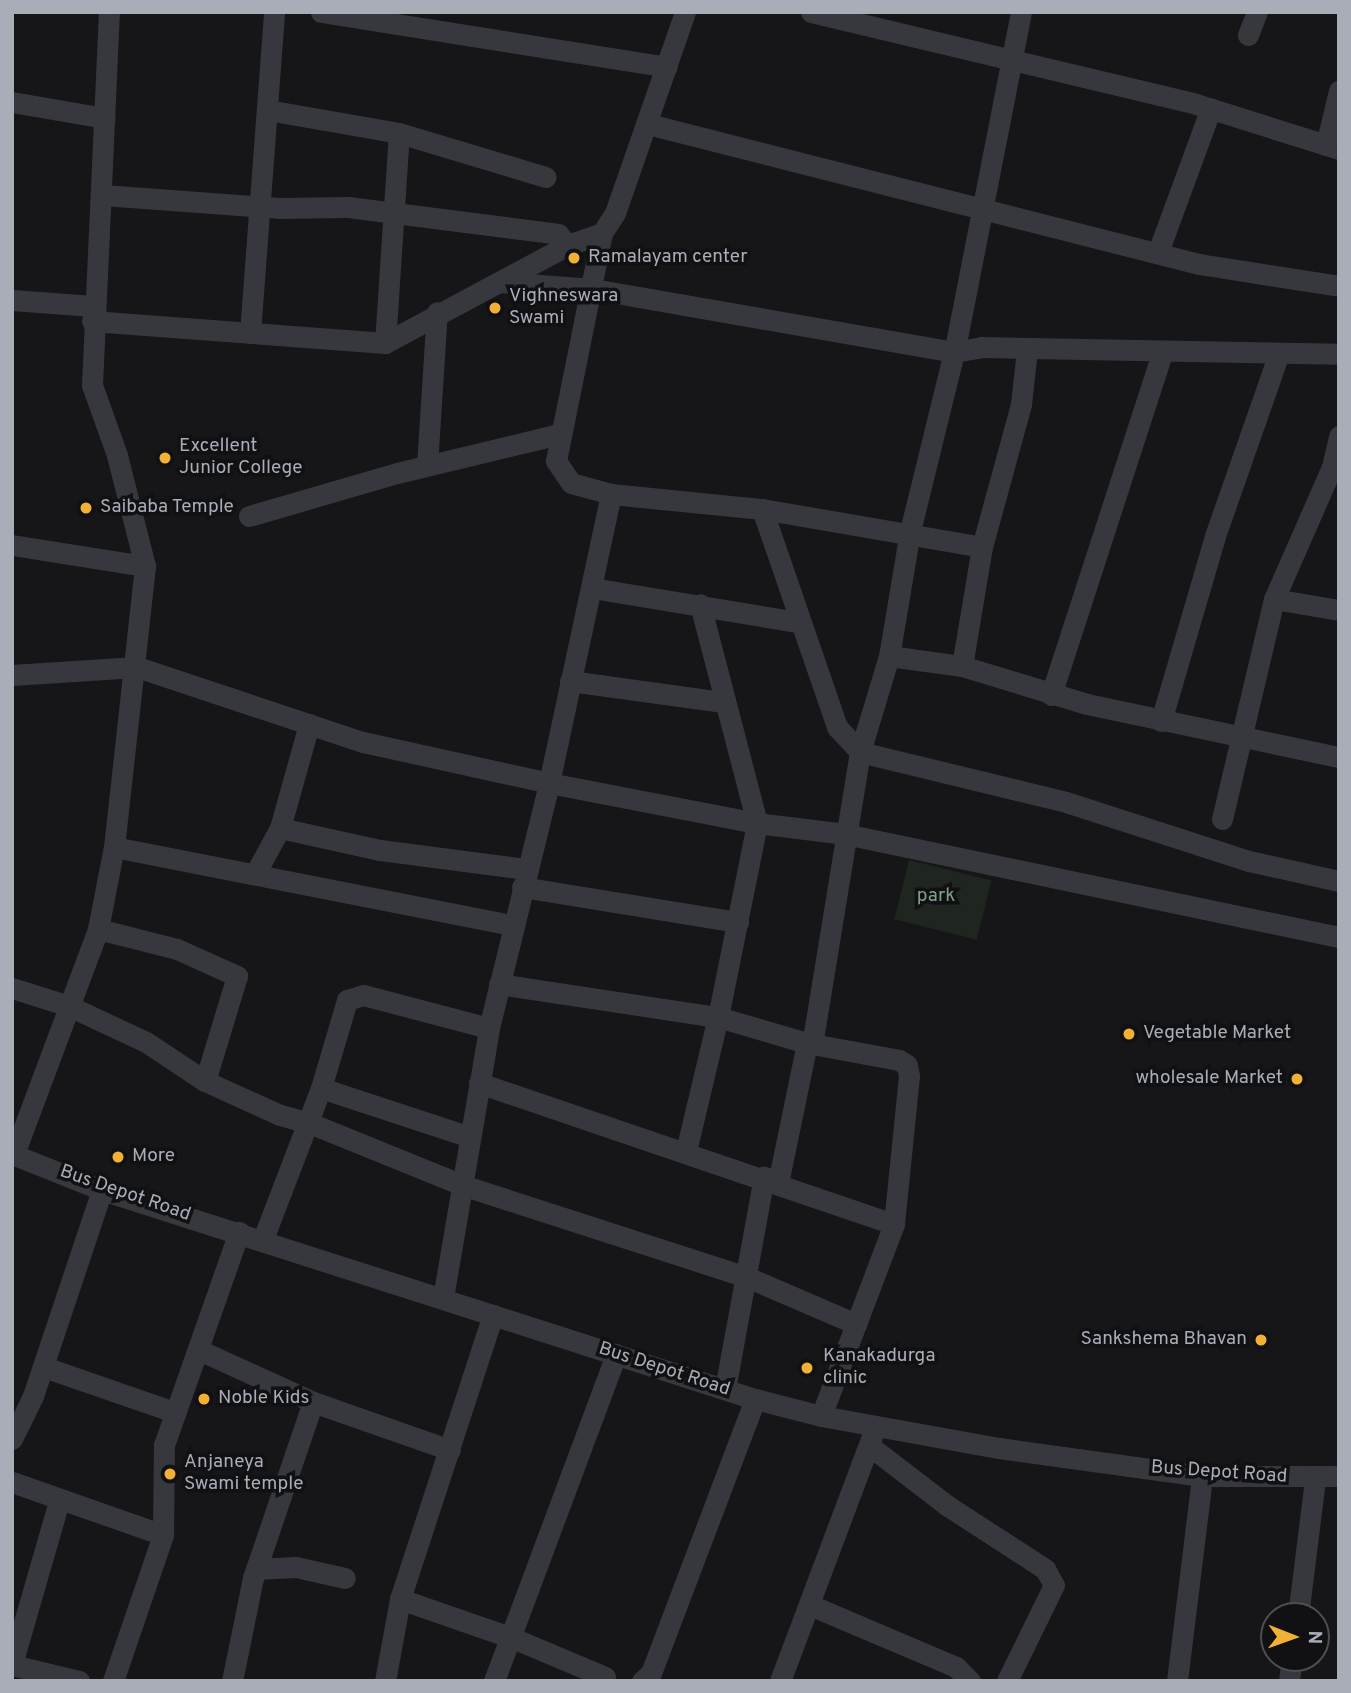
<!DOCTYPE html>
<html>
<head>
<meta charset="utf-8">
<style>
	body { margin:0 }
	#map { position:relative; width:1351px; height:1693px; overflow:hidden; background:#161618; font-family:Overpass,sans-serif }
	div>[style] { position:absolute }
	.green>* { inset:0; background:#1e261f; transform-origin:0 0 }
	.minor>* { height:21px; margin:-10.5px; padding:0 10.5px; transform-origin:10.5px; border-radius:10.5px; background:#37383d }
	.dots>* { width:19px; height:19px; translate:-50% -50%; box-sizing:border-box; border:4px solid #111113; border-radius:50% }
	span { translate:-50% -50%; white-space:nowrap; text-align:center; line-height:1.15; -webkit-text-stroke:7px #111113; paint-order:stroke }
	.poi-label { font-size:19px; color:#a8adb8 }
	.left { translate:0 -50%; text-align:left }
	.right { translate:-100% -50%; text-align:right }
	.park-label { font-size:19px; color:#7fa381 }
	.street-label { font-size:19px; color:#a8adb8 }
	.frame { position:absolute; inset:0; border:14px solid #a8adb8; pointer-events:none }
	.north { position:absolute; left:1260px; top:1602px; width:70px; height:70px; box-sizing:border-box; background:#111113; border:2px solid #4d4f55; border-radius:50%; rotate:91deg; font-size:19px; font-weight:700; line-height:28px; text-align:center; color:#a8adb8 }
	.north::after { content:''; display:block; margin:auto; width:24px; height:32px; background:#f2b134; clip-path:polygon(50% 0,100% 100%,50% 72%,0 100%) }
</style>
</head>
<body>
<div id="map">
	<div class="green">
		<div style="left:909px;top:860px;width:85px;height:61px;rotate:14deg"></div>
	</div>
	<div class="minor">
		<div style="left:321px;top:12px;width:350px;rotate:9deg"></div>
		<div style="left:811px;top:12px;width:396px;rotate:13.4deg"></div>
		<div style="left:1196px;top:104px;width:150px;rotate:17.5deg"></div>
		<div style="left:1021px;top:12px;width:347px;rotate:101.1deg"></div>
		<div style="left:954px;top:352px;width:184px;rotate:103.8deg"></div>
		<div style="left:910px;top:531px;width:127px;rotate:99.5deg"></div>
		<div style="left:889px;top:656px;width:100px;rotate:106.8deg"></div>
		<div style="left:860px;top:752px;width:212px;rotate:13.6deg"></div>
		<div style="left:1066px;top:802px;width:192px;rotate:17.9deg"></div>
		<div style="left:1249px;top:861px;width:92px;rotate:12.5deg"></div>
		<div style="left:1248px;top:35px;width:25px;rotate:-69deg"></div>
		<div style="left:12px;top:102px;width:94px;rotate:9.8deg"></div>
		<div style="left:279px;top:112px;width:122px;rotate:9.9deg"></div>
		<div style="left:399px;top:133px;width:153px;rotate:16.7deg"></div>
		<div style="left:648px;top:124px;width:569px;rotate:14.26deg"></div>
		<div style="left:1199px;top:264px;width:142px;rotate:8.9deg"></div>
		<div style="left:1326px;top:145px;width:56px;rotate:-76.5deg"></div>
		<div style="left:103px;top:195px;width:176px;rotate:4.2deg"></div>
		<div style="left:279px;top:208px;width:69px;rotate:-0.8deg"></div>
		<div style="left:348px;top:207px;width:212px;rotate:7.3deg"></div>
		<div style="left:558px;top:234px;width:15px;rotate:48deg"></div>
		<div style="left:1158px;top:252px;width:153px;rotate:-69.8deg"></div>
		<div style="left:499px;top:282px;width:94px;rotate:4.3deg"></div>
		<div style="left:593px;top:289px;width:366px;rotate:9.9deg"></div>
		<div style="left:954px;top:352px;width:27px;rotate:-10deg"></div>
		<div style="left:981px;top:347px;width:358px;rotate:1.1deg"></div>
		<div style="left:12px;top:300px;width:81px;rotate:4.2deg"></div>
		<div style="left:92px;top:321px;width:294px;rotate:4.3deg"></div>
		<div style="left:385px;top:343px;width:208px;rotate:-28.2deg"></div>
		<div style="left:568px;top:245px;width:36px;rotate:-19deg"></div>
		<div style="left:602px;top:233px;width:24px;rotate:-57deg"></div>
		<div style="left:615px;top:213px;width:213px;rotate:-70.8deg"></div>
		<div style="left:250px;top:333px;width:322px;rotate:-85.7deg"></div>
		<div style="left:385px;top:343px;width:210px;rotate:-86.2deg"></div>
		<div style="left:427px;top:465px;width:153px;rotate:-86.3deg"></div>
		<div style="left:611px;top:494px;width:152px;rotate:5.7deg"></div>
		<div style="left:762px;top:509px;width:223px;rotate:9.8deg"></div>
		<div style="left:762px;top:509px;width:231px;rotate:71deg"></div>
		<div style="left:837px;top:727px;width:34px;rotate:47deg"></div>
		<div style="left:860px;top:752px;width:296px;rotate:99.3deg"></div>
		<div style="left:812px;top:1044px;width:5px;rotate:-169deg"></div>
		<div style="left:807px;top:1043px;width:143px;rotate:101.7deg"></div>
		<div style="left:249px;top:516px;width:154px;rotate:-16.2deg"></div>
		<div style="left:397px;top:473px;width:168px;rotate:-13.5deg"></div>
		<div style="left:12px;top:545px;width:135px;rotate:9deg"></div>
		<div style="left:592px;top:588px;width:209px;rotate:9.4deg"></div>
		<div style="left:1274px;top:599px;width:66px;rotate:9.6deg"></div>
		<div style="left:889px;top:656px;width:74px;rotate:7.8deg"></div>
		<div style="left:962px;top:666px;width:131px;rotate:16.9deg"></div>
		<div style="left:1087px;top:704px;width:258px;rotate:11.9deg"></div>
		<div style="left:962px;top:666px;width:121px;rotate:-80.5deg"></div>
		<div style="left:982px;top:547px;width:148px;rotate:-74.7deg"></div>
		<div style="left:1021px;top:404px;width:54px;rotate:-83.7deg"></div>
		<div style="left:12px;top:675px;width:125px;rotate:-3.7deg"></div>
		<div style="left:137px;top:667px;width:238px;rotate:18.4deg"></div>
		<div style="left:363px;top:742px;width:190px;rotate:12.4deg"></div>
		<div style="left:549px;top:783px;width:212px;rotate:10.9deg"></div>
		<div style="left:757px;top:823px;width:89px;rotate:7.1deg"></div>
		<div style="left:845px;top:834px;width:505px;rotate:11.78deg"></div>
		<div style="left:570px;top:681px;width:155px;rotate:7.8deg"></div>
		<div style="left:1051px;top:695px;width:362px;rotate:-72deg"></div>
		<div style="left:1161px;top:721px;width:193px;rotate:-73.7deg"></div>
		<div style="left:1215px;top:536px;width:194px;rotate:-70.7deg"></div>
		<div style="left:1222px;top:819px;width:226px;rotate:-76.7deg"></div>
		<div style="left:1274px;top:599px;width:144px;rotate:-66.3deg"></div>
		<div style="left:1332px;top:467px;width:32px;rotate:-77deg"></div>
		<div style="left:280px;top:828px;width:102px;rotate:12.4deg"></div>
		<div style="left:380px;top:850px;width:147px;rotate:7.4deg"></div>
		<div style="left:114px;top:847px;width:406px;rotate:11.1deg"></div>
		<div style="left:256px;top:872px;width:50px;rotate:-61.4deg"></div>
		<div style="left:280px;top:828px;width:108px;rotate:-74.4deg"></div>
		<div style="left:522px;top:887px;width:219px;rotate:9.2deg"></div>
		<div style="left:98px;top:929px;width:81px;rotate:14.2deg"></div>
		<div style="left:177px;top:949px;width:66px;rotate:24.2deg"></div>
		<div style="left:237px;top:976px;width:110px;rotate:106.9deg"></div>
		<div style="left:205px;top:1081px;width:82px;rotate:24.4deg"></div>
		<div style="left:280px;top:1115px;width:28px;rotate:15deg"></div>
		<div style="left:307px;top:1122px;width:167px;rotate:22.1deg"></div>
		<div style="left:462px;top:1185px;width:299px;rotate:17.9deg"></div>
		<div style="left:747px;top:1277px;width:119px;rotate:23.3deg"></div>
		<div style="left:499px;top:984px;width:221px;rotate:8.6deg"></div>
		<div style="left:718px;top:1017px;width:93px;rotate:16.3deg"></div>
		<div style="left:12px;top:988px;width:60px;rotate:17.5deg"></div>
		<div style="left:69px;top:1006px;width:85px;rotate:25.1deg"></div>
		<div style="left:146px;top:1042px;width:71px;rotate:33.5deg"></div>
		<div style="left:812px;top:1044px;width:88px;rotate:10.4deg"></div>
		<div style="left:899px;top:1060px;width:9px;rotate:32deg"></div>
		<div style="left:907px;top:1065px;width:11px;rotate:80deg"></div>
		<div style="left:909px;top:1076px;width:149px;rotate:95.8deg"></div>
		<div style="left:894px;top:1224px;width:205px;rotate:110.8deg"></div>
		<div style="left:479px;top:1083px;width:438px;rotate:18.8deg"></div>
		<div style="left:321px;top:1088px;width:157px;rotate:18.2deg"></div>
		<div style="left:686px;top:1151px;width:138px;rotate:-76.6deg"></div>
		<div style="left:718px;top:1017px;width:198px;rotate:-78.6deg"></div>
		<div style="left:757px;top:823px;width:226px;rotate:-104.6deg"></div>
		<div style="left:12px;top:1154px;width:97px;rotate:21.8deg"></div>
		<div style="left:102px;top:1190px;width:686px;rotate:17.75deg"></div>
		<div style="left:755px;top:1399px;width:68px;rotate:14.4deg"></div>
		<div style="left:821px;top:1416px;width:181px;rotate:10.2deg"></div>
		<div style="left:999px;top:1448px;width:205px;rotate:7.9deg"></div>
		<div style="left:1202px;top:1476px;width:137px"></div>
		<div style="left:14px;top:1154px;width:240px;rotate:-69.5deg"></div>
		<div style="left:98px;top:929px;width:84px;rotate:-79deg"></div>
		<div style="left:114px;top:847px;width:283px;rotate:-83.7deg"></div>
		<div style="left:145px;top:566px;width:114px;rotate:-104.2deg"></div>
		<div style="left:117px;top:455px;width:74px;rotate:-109.7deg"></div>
		<div style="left:92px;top:385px;width:373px;rotate:-87.4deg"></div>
		<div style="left:263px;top:1239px;width:162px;rotate:-69deg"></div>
		<div style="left:321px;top:1088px;width:92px;rotate:-73.5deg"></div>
		<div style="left:347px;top:1000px;width:17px;rotate:-17deg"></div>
		<div style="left:363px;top:995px;width:130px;rotate:14.7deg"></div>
		<div style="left:443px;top:1298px;width:274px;rotate:-80.3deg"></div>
		<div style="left:489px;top:1028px;width:252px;rotate:-76.2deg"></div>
		<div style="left:549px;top:783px;width:296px;rotate:-77.9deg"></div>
		<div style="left:611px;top:494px;width:41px;rotate:-164.6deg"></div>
		<div style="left:571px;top:483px;width:27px;rotate:-124deg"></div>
		<div style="left:556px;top:461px;width:233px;rotate:-78.6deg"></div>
		<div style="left:199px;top:1350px;width:125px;rotate:24.5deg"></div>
		<div style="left:313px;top:1402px;width:145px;rotate:19.3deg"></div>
		<div style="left:44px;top:1367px;width:138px;rotate:19.1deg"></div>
		<div style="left:725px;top:1389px;width:216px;rotate:-79.6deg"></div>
		<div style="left:12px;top:1439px;width:48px;rotate:-64deg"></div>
		<div style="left:33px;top:1396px;width:217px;rotate:-71.5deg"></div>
		<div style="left:871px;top:1447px;width:97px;rotate:37.5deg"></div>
		<div style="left:948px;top:1506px;width:116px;rotate:33deg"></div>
		<div style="left:1045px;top:1569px;width:18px;rotate:61deg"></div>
		<div style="left:1054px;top:1585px;width:107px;rotate:116.1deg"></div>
		<div style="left:12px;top:1482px;width:160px;rotate:19.3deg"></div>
		<div style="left:256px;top:1569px;width:40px;rotate:-2.9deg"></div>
		<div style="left:296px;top:1567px;width:50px;rotate:12.7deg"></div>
		<div style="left:400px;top:1599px;width:116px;rotate:19.1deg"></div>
		<div style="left:510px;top:1637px;width:103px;rotate:22.8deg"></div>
		<div style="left:810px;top:1605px;width:159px;rotate:23deg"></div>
		<div style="left:956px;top:1667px;width:20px;rotate:45deg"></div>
		<div style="left:1298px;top:1616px;width:138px;rotate:-82.9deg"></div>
		<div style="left:12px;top:1664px;width:170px;rotate:-73.9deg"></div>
		<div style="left:12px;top:1665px;width:69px;rotate:13.4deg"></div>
		<div style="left:113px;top:1681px;width:154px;rotate:-71.1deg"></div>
		<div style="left:163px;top:1535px;width:90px;rotate:-89.4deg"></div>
		<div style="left:164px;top:1445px;width:226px;rotate:-70.6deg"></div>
		<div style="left:232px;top:1681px;width:105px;rotate:-78.5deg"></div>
		<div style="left:253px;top:1578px;width:186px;rotate:-71.2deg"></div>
		<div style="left:385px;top:1681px;width:83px;rotate:-79.6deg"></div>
		<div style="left:400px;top:1599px;width:299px;rotate:-71.9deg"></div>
		<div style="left:494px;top:1681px;width:349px;rotate:-69.5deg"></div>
		<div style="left:642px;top:1681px;width:12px;rotate:-42deg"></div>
		<div style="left:651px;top:1673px;width:293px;rotate:-69.2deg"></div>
		<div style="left:780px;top:1681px;width:264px;rotate:-69.4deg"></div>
		<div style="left:1177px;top:1681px;width:207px;rotate:-83deg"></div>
		<div style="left:1289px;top:1681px;width:23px;rotate:-83deg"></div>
	</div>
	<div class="dots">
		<div style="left:574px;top:258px;background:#f2b134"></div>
		<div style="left:495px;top:308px;background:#f2b134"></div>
		<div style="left:165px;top:458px;background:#f2b134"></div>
		<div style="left:86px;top:508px;background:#f2b134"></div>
		<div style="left:1129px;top:1034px;background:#f2b134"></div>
		<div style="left:1297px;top:1079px;background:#f2b134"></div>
		<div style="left:118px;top:1157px;background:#f2b134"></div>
		<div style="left:1261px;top:1340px;background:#f2b134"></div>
		<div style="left:807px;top:1368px;background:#f2b134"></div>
		<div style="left:204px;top:1399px;background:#f2b134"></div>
		<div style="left:170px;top:1474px;background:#f2b134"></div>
	</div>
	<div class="poi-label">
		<span class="left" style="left:588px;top:258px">Ramalayam center</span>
		<span class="left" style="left:509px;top:308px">Vighneswara<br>Swami</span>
		<span class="left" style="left:179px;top:458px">Excellent<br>Junior College</span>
		<span class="left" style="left:100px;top:508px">Saibaba Temple</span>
		<span class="left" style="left:1143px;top:1034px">Vegetable Market</span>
		<span class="right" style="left:1283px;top:1079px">wholesale Market</span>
		<span class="left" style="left:132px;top:1157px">More</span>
		<span class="right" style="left:1247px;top:1340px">Sankshema Bhavan</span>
		<span class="left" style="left:823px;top:1368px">Kanakadurga<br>clinic</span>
		<span class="left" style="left:218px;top:1399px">Noble Kids</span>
		<span class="left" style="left:184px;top:1474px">Anjaneya<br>Swami temple</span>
	</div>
	<div class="park-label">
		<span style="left:936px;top:897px">park</span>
	</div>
	<div class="street-label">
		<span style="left:125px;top:1194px;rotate:19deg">Bus Depot Road</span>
		<span style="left:664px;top:1370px;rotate:18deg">Bus Depot Road</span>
		<span style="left:1219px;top:1473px;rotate:4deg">Bus Depot Road</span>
	</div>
	<div class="frame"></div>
	<div class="north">N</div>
</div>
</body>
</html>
